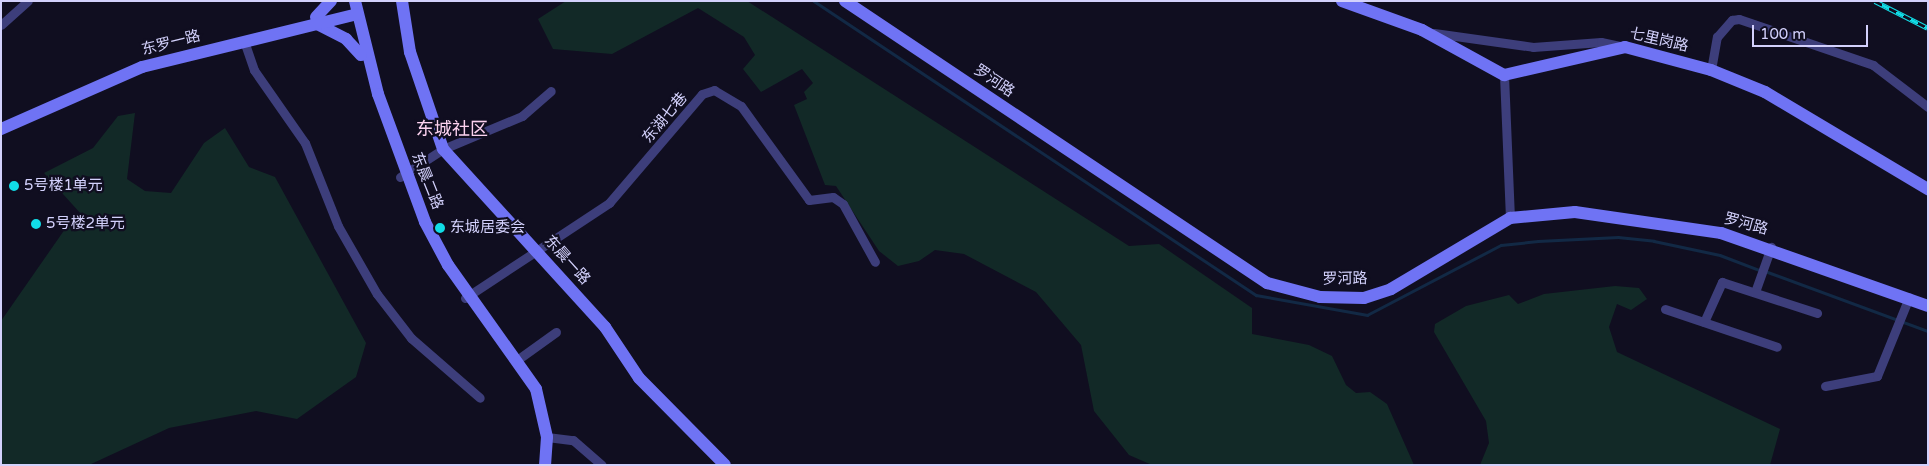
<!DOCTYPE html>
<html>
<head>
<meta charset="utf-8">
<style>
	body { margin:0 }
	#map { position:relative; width:1929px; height:466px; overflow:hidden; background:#100e20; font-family:"Varela Round","Noto Sans SC",sans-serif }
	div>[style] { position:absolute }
	.green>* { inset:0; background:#122927 }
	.stream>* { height:2.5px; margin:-1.25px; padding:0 1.25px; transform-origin:1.25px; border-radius:1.25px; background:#122945 }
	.street>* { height:9px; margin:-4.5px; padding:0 4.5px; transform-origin:4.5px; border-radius:4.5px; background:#3d3e7b }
	.secondary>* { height:12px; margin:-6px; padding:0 6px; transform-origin:6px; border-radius:6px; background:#6f73f4 }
	.rail>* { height:4.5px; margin-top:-2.25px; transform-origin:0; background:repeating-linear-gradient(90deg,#100e20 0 8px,#11dde7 0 16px); box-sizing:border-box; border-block:1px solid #11dde7 }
	.dots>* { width:14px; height:14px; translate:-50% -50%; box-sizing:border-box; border:2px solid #100e20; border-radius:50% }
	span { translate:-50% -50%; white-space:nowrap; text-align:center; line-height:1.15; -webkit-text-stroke:4.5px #100e20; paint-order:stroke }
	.street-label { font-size:15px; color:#d3d1fc }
	.poi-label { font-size:15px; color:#d3d1fc }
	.left { translate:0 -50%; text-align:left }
	.quarter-label { font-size:18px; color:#fcd2ef }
	.frame { position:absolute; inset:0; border:2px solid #d3d1fc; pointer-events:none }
	.scale { position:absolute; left:1752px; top:25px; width:116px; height:22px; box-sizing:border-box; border:2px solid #d3d1fc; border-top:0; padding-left:6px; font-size:15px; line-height:18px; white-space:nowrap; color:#d3d1fc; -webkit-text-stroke:4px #100e20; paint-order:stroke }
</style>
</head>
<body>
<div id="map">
	<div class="green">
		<div style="clip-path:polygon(566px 1px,747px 1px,1129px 246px,1159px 244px,1252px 308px,1252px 334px,1309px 345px,1332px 356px,1346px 385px,1356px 393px,1370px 392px,1387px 404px,1414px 465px,1152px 465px,1129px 455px,1094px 411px,1081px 345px,1036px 292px,964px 254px,935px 250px,919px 261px,898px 266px,879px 251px,836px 186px,825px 185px,794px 105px,807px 99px,804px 92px,813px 83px,802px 69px,761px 92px,743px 69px,755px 55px,744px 37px,698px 8px,612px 54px,553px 49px,538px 19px)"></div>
		<div style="clip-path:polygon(135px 113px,127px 179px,145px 191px,171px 193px,204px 143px,225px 128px,249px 167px,275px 177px,366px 343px,356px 377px,297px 419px,256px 411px,169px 428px,89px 465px,1px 465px,1px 321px,72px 219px,81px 214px,44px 173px,93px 148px,118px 116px)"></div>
		<div style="clip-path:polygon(1615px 286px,1639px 288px,1647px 299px,1631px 310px,1617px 304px,1609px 327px,1617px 352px,1780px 429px,1770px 465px,1480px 465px,1489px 443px,1486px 421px,1434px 332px,1435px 324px,1466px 306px,1509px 295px,1518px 304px,1544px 294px)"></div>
	</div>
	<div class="stream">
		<div style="left:814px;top:1px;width:531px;rotate:33.63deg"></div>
		<div style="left:1256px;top:295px;width:113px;rotate:10.2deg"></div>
		<div style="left:1367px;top:315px;width:151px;rotate:-27.6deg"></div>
		<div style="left:1501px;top:245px;width:37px;rotate:-6deg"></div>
		<div style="left:1538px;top:241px;width:80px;rotate:-2.9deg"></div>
		<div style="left:1618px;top:237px;width:36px;rotate:6deg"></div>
		<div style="left:1654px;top:241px;width:67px;rotate:12deg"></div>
		<div style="left:1720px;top:255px;width:42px;rotate:21deg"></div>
		<div style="left:1765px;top:271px;width:174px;rotate:20.2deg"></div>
	</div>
	<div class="street">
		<div style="left:1px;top:25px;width:36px;rotate:-42deg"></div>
		<div style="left:1434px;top:33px;width:100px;rotate:8deg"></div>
		<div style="left:1533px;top:47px;width:68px;rotate:-4.2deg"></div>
		<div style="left:1601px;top:42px;width:19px;rotate:12deg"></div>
		<div style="left:244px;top:41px;width:31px;rotate:71deg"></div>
		<div style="left:254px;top:70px;width:89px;rotate:55.1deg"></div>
		<div style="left:305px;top:143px;width:89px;rotate:68.3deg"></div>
		<div style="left:338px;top:226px;width:78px;rotate:60.2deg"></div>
		<div style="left:377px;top:294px;width:56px;rotate:52.3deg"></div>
		<div style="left:411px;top:338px;width:91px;rotate:41deg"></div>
		<div style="left:1711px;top:70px;width:34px;rotate:-80deg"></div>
		<div style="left:1717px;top:37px;width:23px;rotate:-49deg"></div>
		<div style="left:1732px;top:20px;width:7px;rotate:-8deg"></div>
		<div style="left:1739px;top:19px;width:142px;rotate:18.9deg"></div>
		<div style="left:1873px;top:65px;width:69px;rotate:37.4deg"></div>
		<div style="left:1504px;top:75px;width:143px;rotate:87.6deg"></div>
		<div style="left:400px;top:177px;width:51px;rotate:-33.1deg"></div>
		<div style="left:443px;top:149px;width:86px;rotate:-22.7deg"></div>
		<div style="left:522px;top:116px;width:38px;rotate:-41deg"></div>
		<div style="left:1755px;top:292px;width:48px;rotate:-70.4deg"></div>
		<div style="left:465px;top:298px;width:173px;rotate:-33.4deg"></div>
		<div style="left:609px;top:203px;width:143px;rotate:-49.5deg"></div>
		<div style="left:702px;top:94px;width:13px;rotate:-18deg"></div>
		<div style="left:714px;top:90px;width:31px;rotate:31deg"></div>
		<div style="left:741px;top:106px;width:116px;rotate:54.1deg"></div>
		<div style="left:809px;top:200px;width:24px;rotate:-7deg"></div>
		<div style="left:833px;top:197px;width:12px;rotate:35deg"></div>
		<div style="left:843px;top:204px;width:66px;rotate:61.1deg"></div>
		<div style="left:1665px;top:309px;width:118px;rotate:18.7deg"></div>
		<div style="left:1704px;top:322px;width:44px;rotate:-65.8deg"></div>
		<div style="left:1722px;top:282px;width:100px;rotate:18.1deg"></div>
		<div style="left:517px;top:360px;width:48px;rotate:-35.7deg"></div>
		<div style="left:1825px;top:386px;width:53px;rotate:-10.9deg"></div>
		<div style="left:1877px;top:376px;width:85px;rotate:-67.9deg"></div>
		<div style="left:547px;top:437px;width:26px;rotate:7deg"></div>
		<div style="left:573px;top:440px;width:38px;rotate:41deg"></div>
	</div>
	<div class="secondary">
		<div style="left:355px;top:1px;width:96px;rotate:76.1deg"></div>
		<div style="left:378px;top:94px;width:136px;rotate:69.8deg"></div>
		<div style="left:425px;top:222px;width:49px;rotate:61.9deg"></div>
		<div style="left:448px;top:265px;width:152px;rotate:54.6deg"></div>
		<div style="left:536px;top:389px;width:49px;rotate:77.1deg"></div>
		<div style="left:547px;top:437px;width:28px;rotate:94deg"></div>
		<div style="left:402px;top:1px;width:52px;rotate:81.1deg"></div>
		<div style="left:410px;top:52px;width:102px;rotate:71.2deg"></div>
		<div style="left:443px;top:149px;width:241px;rotate:47.7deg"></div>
		<div style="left:605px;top:327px;width:61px;rotate:56.3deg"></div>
		<div style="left:639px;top:378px;width:122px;rotate:45.3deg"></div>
		<div style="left:845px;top:1px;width:508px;rotate:33.75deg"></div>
		<div style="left:1267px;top:283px;width:55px;rotate:14.8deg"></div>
		<div style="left:1320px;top:297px;width:44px;rotate:1.3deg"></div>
		<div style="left:1364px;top:298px;width:28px;rotate:-18deg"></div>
		<div style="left:1391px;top:289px;width:139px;rotate:-30.8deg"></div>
		<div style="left:1510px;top:218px;width:65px;rotate:-5.3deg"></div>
		<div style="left:1575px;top:212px;width:148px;rotate:8.2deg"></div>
		<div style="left:1721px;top:233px;width:219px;rotate:19.4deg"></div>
		<div style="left:1342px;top:1px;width:85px;rotate:19.9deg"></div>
		<div style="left:1422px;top:30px;width:94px;rotate:28.8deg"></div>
		<div style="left:1504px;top:75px;width:124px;rotate:-13deg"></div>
		<div style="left:1625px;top:47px;width:89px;rotate:15deg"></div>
		<div style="left:1711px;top:70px;width:58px;rotate:22.2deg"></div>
		<div style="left:1765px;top:92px;width:190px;rotate:30.8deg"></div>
		<div style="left:316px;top:17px;width:22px;rotate:-47deg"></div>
		<div style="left:317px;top:24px;width:33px;rotate:27deg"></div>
		<div style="left:346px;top:39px;width:22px;rotate:47deg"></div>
		<div style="left:1px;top:129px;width:154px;rotate:-23.7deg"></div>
		<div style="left:142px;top:67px;width:222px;rotate:-13.8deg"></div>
	</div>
	<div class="rail">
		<div style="left:1875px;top:1px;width:59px;rotate:27deg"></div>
	</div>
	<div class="dots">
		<div style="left:14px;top:186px;background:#11dde7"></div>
		<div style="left:36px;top:224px;background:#11dde7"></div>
		<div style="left:440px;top:228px;background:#11dde7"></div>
	</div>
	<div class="street-label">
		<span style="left:1659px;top:40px;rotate:13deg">七里岗路</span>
		<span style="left:171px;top:43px;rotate:-14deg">东罗一路</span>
		<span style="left:994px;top:81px;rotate:34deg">罗河路</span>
		<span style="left:665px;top:118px;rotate:-50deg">东湖七巷</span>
		<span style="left:427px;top:181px;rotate:68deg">东晨二路</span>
		<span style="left:1746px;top:224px;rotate:15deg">罗河路</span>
		<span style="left:567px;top:260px;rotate:48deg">东晨一路</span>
		<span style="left:1345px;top:279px;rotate:-1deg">罗河路</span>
	</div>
	<div class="poi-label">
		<span class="left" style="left:24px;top:186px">5号楼1单元</span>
		<span class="left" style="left:46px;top:224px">5号楼2单元</span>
		<span class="left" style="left:450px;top:228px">东城居委会</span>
	</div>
	<div class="quarter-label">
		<span style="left:452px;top:129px">东城社区</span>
	</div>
	<div class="frame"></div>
	<div class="scale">100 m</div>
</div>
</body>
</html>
